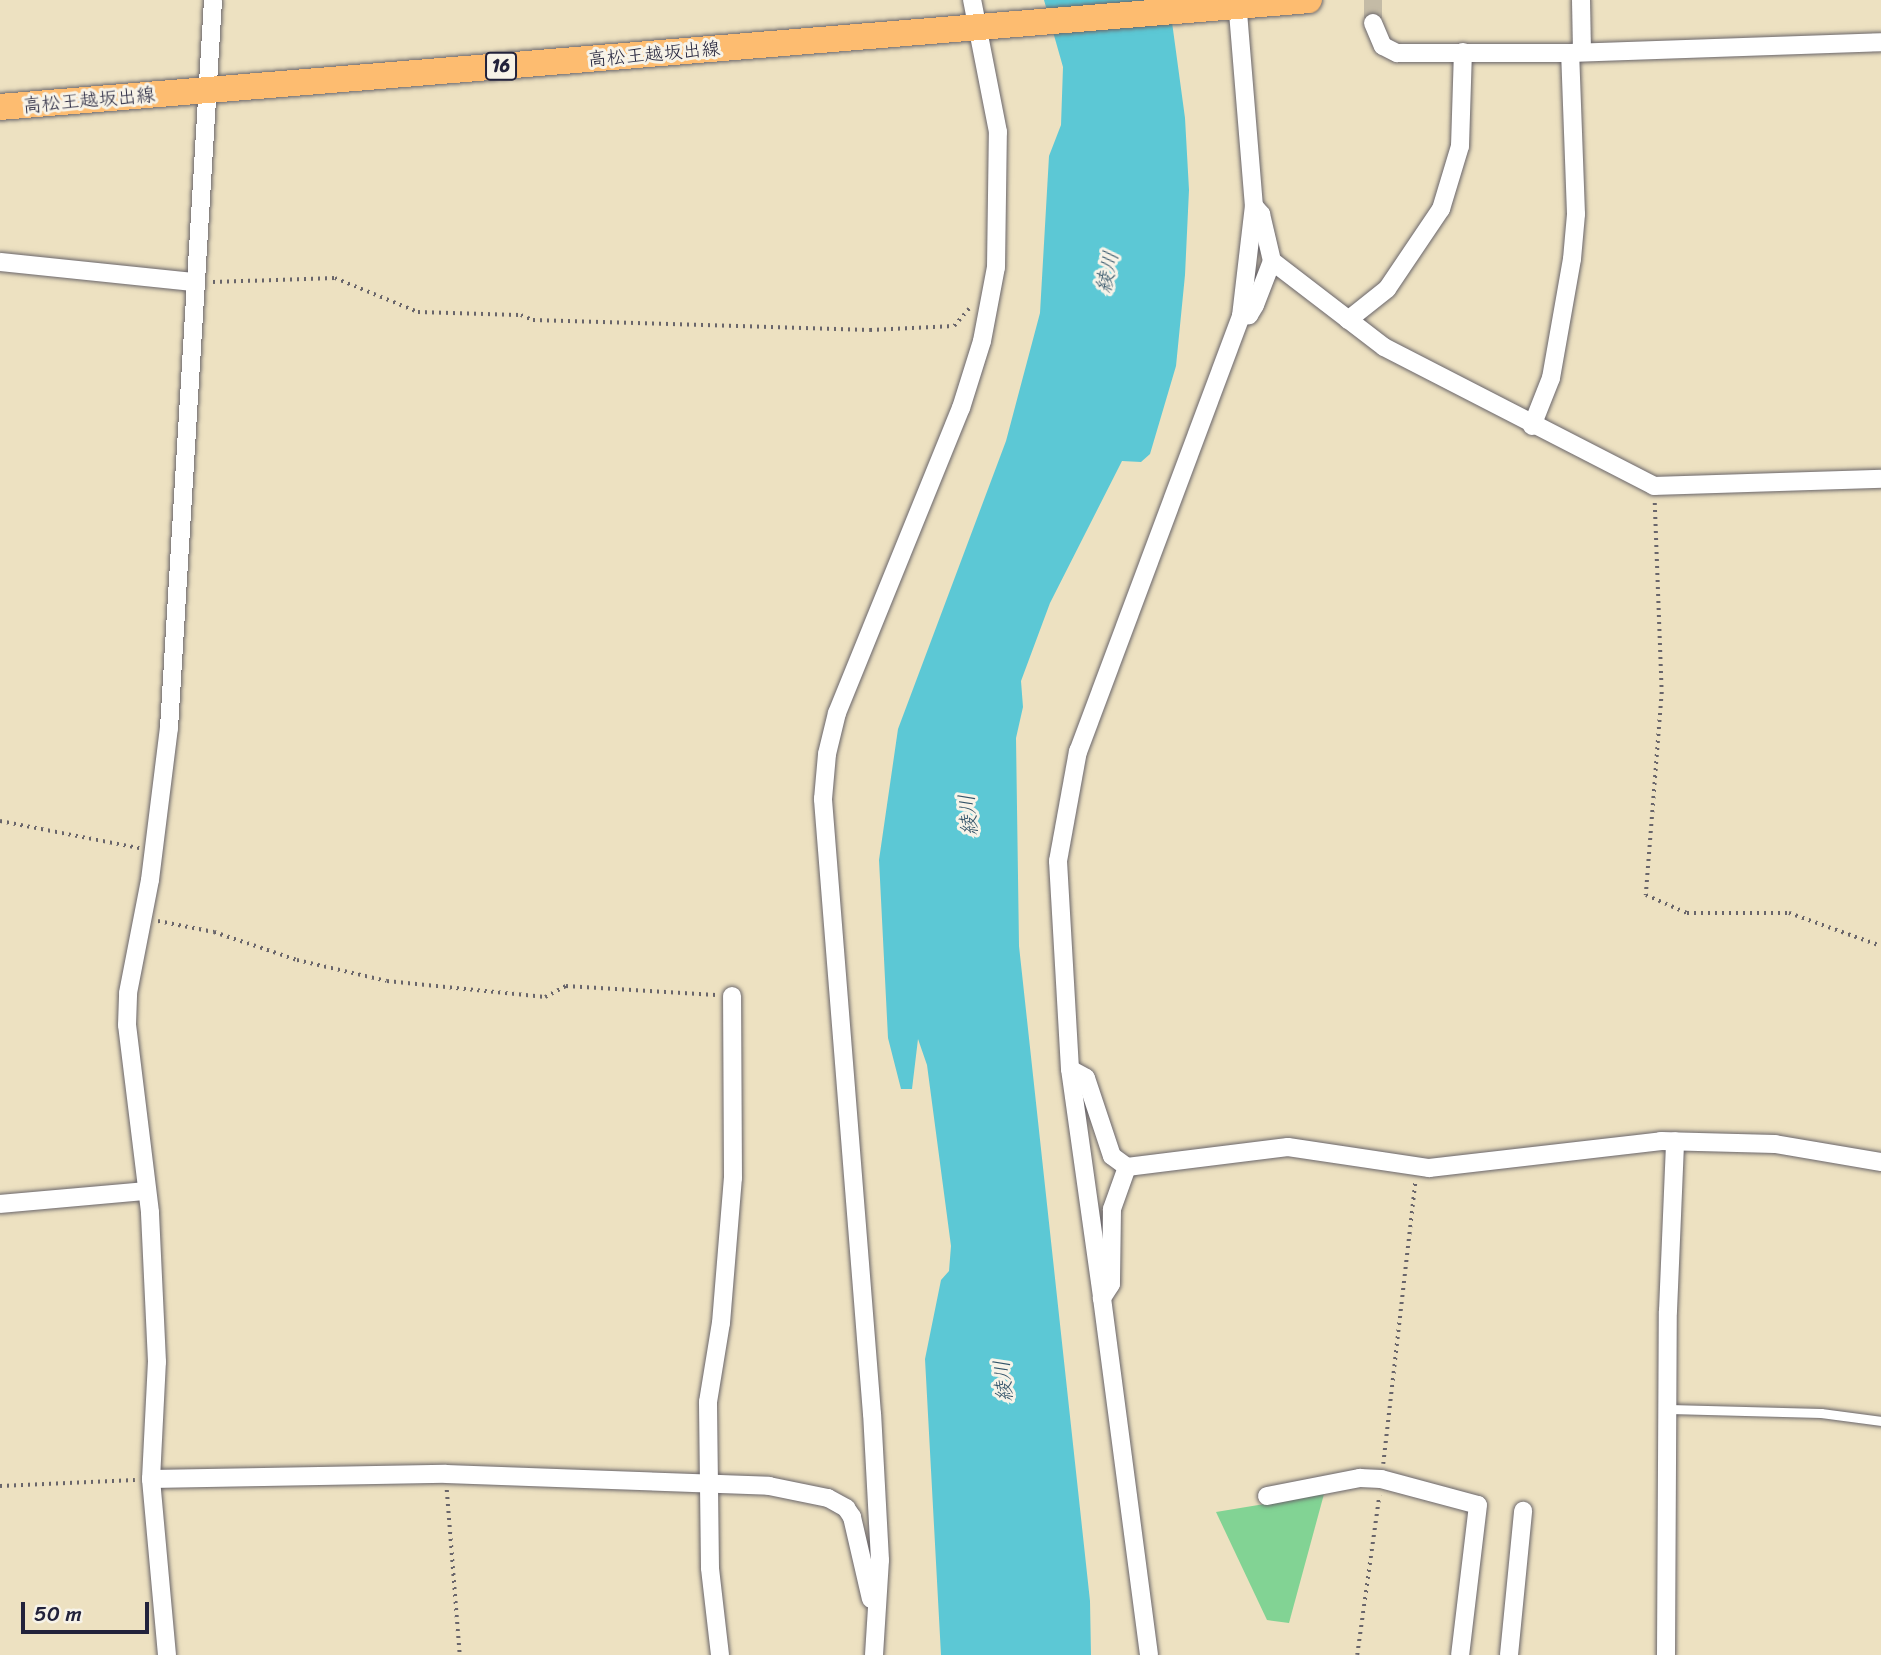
<!DOCTYPE html>
<html>
<head>
<meta charset="utf-8">
<style>
	body { margin:0 }
	#map { position:relative; width:1881px; height:1655px; overflow:hidden; background:#ede1c1; font-family:Sriracha,"Klee One",sans-serif }
	div>[style] { position:absolute }
	.green>* { inset:0; background:#82d394 }
	.water>* { inset:0; background:#5cc8d5 }
	.street-tunnel>* { height:18px; margin-top:-9px; transform-origin:0; background:repeating-linear-gradient(90deg,#c4bba6 0 18px,transparent 0 27px) }
	.path>* { height:3.5px; margin-top:-1.75px; transform-origin:0; background:repeating-linear-gradient(90deg,#69656a 0 2px,transparent 0 7px) }
	.roads { filter:drop-shadow(0 0 2px #69656a) drop-shadow(0 0 2px #69656a) }
	.lane>* { height:9px; margin:-4.5px; padding:0 4.5px; transform-origin:4.5px; border-radius:4.5px; background:#fff }
	.street>* { height:18px; margin:-9px; padding:0 9px; transform-origin:9px; border-radius:9px; background:#fff }
	.primary>* { height:26px; margin:-13px; padding:0 13px; transform-origin:13px; border-radius:13px; background:#fdbc70 }
	span { translate:-50% -50%; white-space:nowrap; text-align:center; line-height:1.15; -webkit-text-stroke:6px #f7f3e8; paint-order:stroke }
	.shield-label span { padding:2px 5px; background:#f7f3e8; border:2px solid; border-radius:5px; -webkit-text-stroke-width:0 }
	.shield-label { font-size:18px; color:#22223b; font-weight:700 }
	.street-label { font-size:19px; color:#22223b }
	.water-label { font-size:21px; color:#335469; font-style:italic }
	.scale { position:absolute; left:21px; top:1602px; width:128px; height:32px; box-sizing:border-box; border:4px solid #22223b; border-top:0; padding-left:9px; font-size:21px; line-height:24px; white-space:nowrap; color:#22223b; -webkit-text-stroke:5px #f7f3e8; paint-order:stroke }
</style>
</head>
<body>
<div id="map">
	<div class="green">
		<div style="clip-path:polygon(1324px 1494px,1289px 1623px,1267px 1620px,1216px 1512px)"></div>
	</div>
	<div class="water">
		<div style="clip-path:polygon(1044px 0,1169px 0,1185px 118px,1189px 190px,1185px 275px,1176px 366px,1150px 454px,1141px 462px,1122px 461px,1050px 603px,1021px 681px,1023px 707px,1016px 738px,1019px 946px,1090px 1601px,1091px 1655px,941px 1655px,925px 1359px,941px 1280px,949px 1271px,951px 1246px,927px 1065px,918px 1039px,912px 1089px,901px 1089px,888px 1038px,879px 860px,898px 729px,1006px 441px,1040px 313px,1049px 156px,1061px 125px,1063px 67px)"></div>
	</div>
	<div class="street-tunnel">
		<div style="left:1373px;top:0;width:23px;rotate:90deg"></div>
	</div>
	<div class="path">
		<div style="left:213px;top:282px;width:122px;rotate:-1.9deg"></div>
		<div style="left:335px;top:278px;width:90px;rotate:22.3deg"></div>
		<div style="left:418px;top:312px;width:103px;rotate:1.7deg"></div>
		<div style="left:521px;top:315px;width:13px;rotate:23deg"></div>
		<div style="left:533px;top:320px;width:337px;rotate:1.7deg"></div>
		<div style="left:870px;top:330px;width:84px;rotate:-2.7deg"></div>
		<div style="left:954px;top:326px;width:23px;rotate:-49deg"></div>
		<div style="left:1655px;top:503px;width:189px;rotate:87.9deg"></div>
		<div style="left:1662px;top:692px;width:204px;rotate:94.5deg"></div>
		<div style="left:1646px;top:895px;width:45px;rotate:23.7deg"></div>
		<div style="left:1687px;top:913px;width:102px"></div>
		<div style="left:1789px;top:913px;width:98px;rotate:19.7deg"></div>
		<div style="left:0;top:821px;width:142px;rotate:11deg"></div>
		<div style="left:158px;top:921px;width:57px;rotate:11.1deg"></div>
		<div style="left:214px;top:932px;width:88px;rotate:18.6deg"></div>
		<div style="left:297px;top:960px;width:92px;rotate:13.1deg"></div>
		<div style="left:387px;top:981px;width:159px;rotate:5.8deg"></div>
		<div style="left:545px;top:997px;width:24px;rotate:-28deg"></div>
		<div style="left:566px;top:986px;width:150px;rotate:3.4deg"></div>
		<div style="left:1383px;top:1464px;width:283px;rotate:-83.5deg"></div>
		<div style="left:0;top:1486px;width:135px;rotate:-2.5deg"></div>
		<div style="left:447px;top:1490px;width:166px;rotate:85.5deg"></div>
		<div style="left:1357px;top:1655px;width:161px;rotate:-82.1deg"></div>
	</div>
	<div class="roads">
		<div class="lane">
			<div style="left:1669px;top:1409px;width:152px;rotate:1.5deg"></div>
			<div style="left:1821px;top:1413px;width:61px;rotate:7.6deg"></div>
		</div>
		<div class="street">
			<div style="left:1237px;top:0;width:207px;rotate:85.3deg"></div>
			<div style="left:1254px;top:206px;width:11px;rotate:49deg"></div>
			<div style="left:1261px;top:214px;width:48px;rotate:76.8deg"></div>
			<div style="left:1272px;top:261px;width:47px;rotate:111.1deg"></div>
			<div style="left:1255px;top:305px;width:12px;rotate:121deg"></div>
			<div style="left:1249px;top:315px;width:8px;rotate:173deg"></div>
			<div style="left:1241px;top:316px;width:465px;rotate:110.5deg"></div>
			<div style="left:1078px;top:751px;width:112px;rotate:100.3deg"></div>
			<div style="left:1058px;top:861px;width:208px;rotate:86.7deg"></div>
			<div style="left:1070px;top:1069px;width:18px;rotate:29deg"></div>
			<div style="left:1086px;top:1078px;width:82px;rotate:71.6deg"></div>
			<div style="left:1112px;top:1156px;width:19px;rotate:36deg"></div>
			<div style="left:1127px;top:1167px;width:162px;rotate:-7.1deg"></div>
			<div style="left:1288px;top:1147px;width:143px;rotate:8.5deg"></div>
			<div style="left:1429px;top:1168px;width:234px;rotate:-6.6deg"></div>
			<div style="left:1661px;top:1141px;width:114px;rotate:1.5deg"></div>
			<div style="left:1775px;top:1144px;width:108px;rotate:9.6deg"></div>
			<div style="left:1581px;top:0;width:52px;rotate:88.9deg"></div>
			<div style="left:1373px;top:23px;width:25px;rotate:67deg"></div>
			<div style="left:1383px;top:46px;width:16px;rotate:27deg"></div>
			<div style="left:1397px;top:53px;width:173px"></div>
			<div style="left:1570px;top:53px;width:311px;rotate:-2deg"></div>
			<div style="left:1272px;top:261px;width:141px;rotate:37.5deg"></div>
			<div style="left:1384px;top:347px;width:304px;rotate:27.2deg"></div>
			<div style="left:1654px;top:486px;width:227px;rotate:-1.8deg"></div>
			<div style="left:0;top:262px;width:195px;rotate:5.9deg"></div>
			<div style="left:1241px;top:316px;width:111px;rotate:-83.3deg"></div>
			<div style="left:1348px;top:320px;width:50px;rotate:-38.5deg"></div>
			<div style="left:1387px;top:289px;width:97px;rotate:-56deg"></div>
			<div style="left:1441px;top:209px;width:66px;rotate:-73.2deg"></div>
			<div style="left:1460px;top:146px;width:94px;rotate:-88.2deg"></div>
			<div style="left:1532px;top:426px;width:52px;rotate:-68.4deg"></div>
			<div style="left:1551px;top:378px;width:121px;rotate:-80deg"></div>
			<div style="left:1572px;top:259px;width:45px;rotate:-84.9deg"></div>
			<div style="left:1576px;top:214px;width:161px;rotate:-92.1deg"></div>
			<div style="left:1070px;top:1069px;width:231px;rotate:82deg"></div>
			<div style="left:1127px;top:1167px;width:45px;rotate:109.7deg"></div>
			<div style="left:1112px;top:1209px;width:75px;rotate:90.8deg"></div>
			<div style="left:1111px;top:1284px;width:17px;rotate:123deg"></div>
			<div style="left:1102px;top:1298px;width:360px;rotate:82.5deg"></div>
			<div style="left:0;top:1204px;width:147px;rotate:-5.1deg"></div>
			<div style="left:151px;top:1479px;width:295px;rotate:-1deg"></div>
			<div style="left:446px;top:1474px;width:323px;rotate:2.1deg"></div>
			<div style="left:769px;top:1486px;width:60px;rotate:11.5deg"></div>
			<div style="left:828px;top:1498px;width:21px;rotate:29deg"></div>
			<div style="left:846px;top:1508px;width:11px;rotate:56deg"></div>
			<div style="left:852px;top:1517px;width:84px;rotate:77deg"></div>
			<div style="left:1267px;top:1496px;width:95px;rotate:-11deg"></div>
			<div style="left:1360px;top:1478px;width:21px;rotate:3deg"></div>
			<div style="left:1381px;top:1479px;width:100px;rotate:15deg"></div>
			<div style="left:1478px;top:1505px;width:151px;rotate:96.8deg"></div>
			<div style="left:167px;top:1655px;width:177px;rotate:-95.2deg"></div>
			<div style="left:151px;top:1479px;width:117px;rotate:-87.1deg"></div>
			<div style="left:157px;top:1362px;width:150px;rotate:-92.7deg"></div>
			<div style="left:150px;top:1212px;width:188px;rotate:-97deg"></div>
			<div style="left:127px;top:1025px;width:32px;rotate:-88deg"></div>
			<div style="left:128px;top:993px;width:115px;rotate:-79deg"></div>
			<div style="left:150px;top:880px;width:153px;rotate:-82.9deg"></div>
			<div style="left:169px;top:728px;width:729px;rotate:-86.54deg"></div>
			<div style="left:720px;top:1655px;width:88px;rotate:-96.6deg"></div>
			<div style="left:710px;top:1568px;width:166px;rotate:-90.7deg"></div>
			<div style="left:708px;top:1402px;width:80px;rotate:-80.7deg"></div>
			<div style="left:721px;top:1323px;width:145px;rotate:-85.3deg"></div>
			<div style="left:733px;top:1178px;width:182px;rotate:-90.3deg"></div>
			<div style="left:874px;top:1655px;width:95px;rotate:-86.4deg"></div>
			<div style="left:880px;top:1560px;width:146px;rotate:-93.1deg"></div>
			<div style="left:872px;top:1414px;width:617px;rotate:-94.56deg"></div>
			<div style="left:823px;top:799px;width:45px;rotate:-84.9deg"></div>
			<div style="left:827px;top:754px;width:42px;rotate:-76.3deg"></div>
			<div style="left:837px;top:713px;width:329px;rotate:-67.9deg"></div>
			<div style="left:961px;top:408px;width:70px;rotate:-72.6deg"></div>
			<div style="left:982px;top:341px;width:75px;rotate:-79.3deg"></div>
			<div style="left:996px;top:267px;width:135px;rotate:-89.2deg"></div>
			<div style="left:998px;top:132px;width:135px;rotate:-101.1deg"></div>
			<div style="left:1509px;top:1655px;width:145px;rotate:-84.4deg"></div>
			<div style="left:1666px;top:1655px;width:344px;rotate:-89.7deg"></div>
			<div style="left:1668px;top:1311px;width:170px;rotate:-87.6deg"></div>
		</div>
		<div class="primary">
			<div style="left:0;top:107px;width:1313px;rotate:-4.67deg"></div>
		</div>
	</div>
	<div class="shield-label">
		<span style="left:501px;top:66px">16</span>
	</div>
	<div class="street-label">
		<span style="left:654px;top:54px;rotate:-5deg">高松王越坂出線</span>
		<span style="left:89px;top:100px;rotate:-5deg">高松王越坂出線</span>
	</div>
	<div class="water-label">
		<span style="left:1107px;top:272px;rotate:-78deg">綾川</span>
		<span style="left:968px;top:815px;rotate:-95deg">綾川</span>
		<span style="left:1003px;top:1381px;rotate:-95deg">綾川</span>
	</div>
	<div class="scale">50 m</div>
</div>
</body>
</html>
